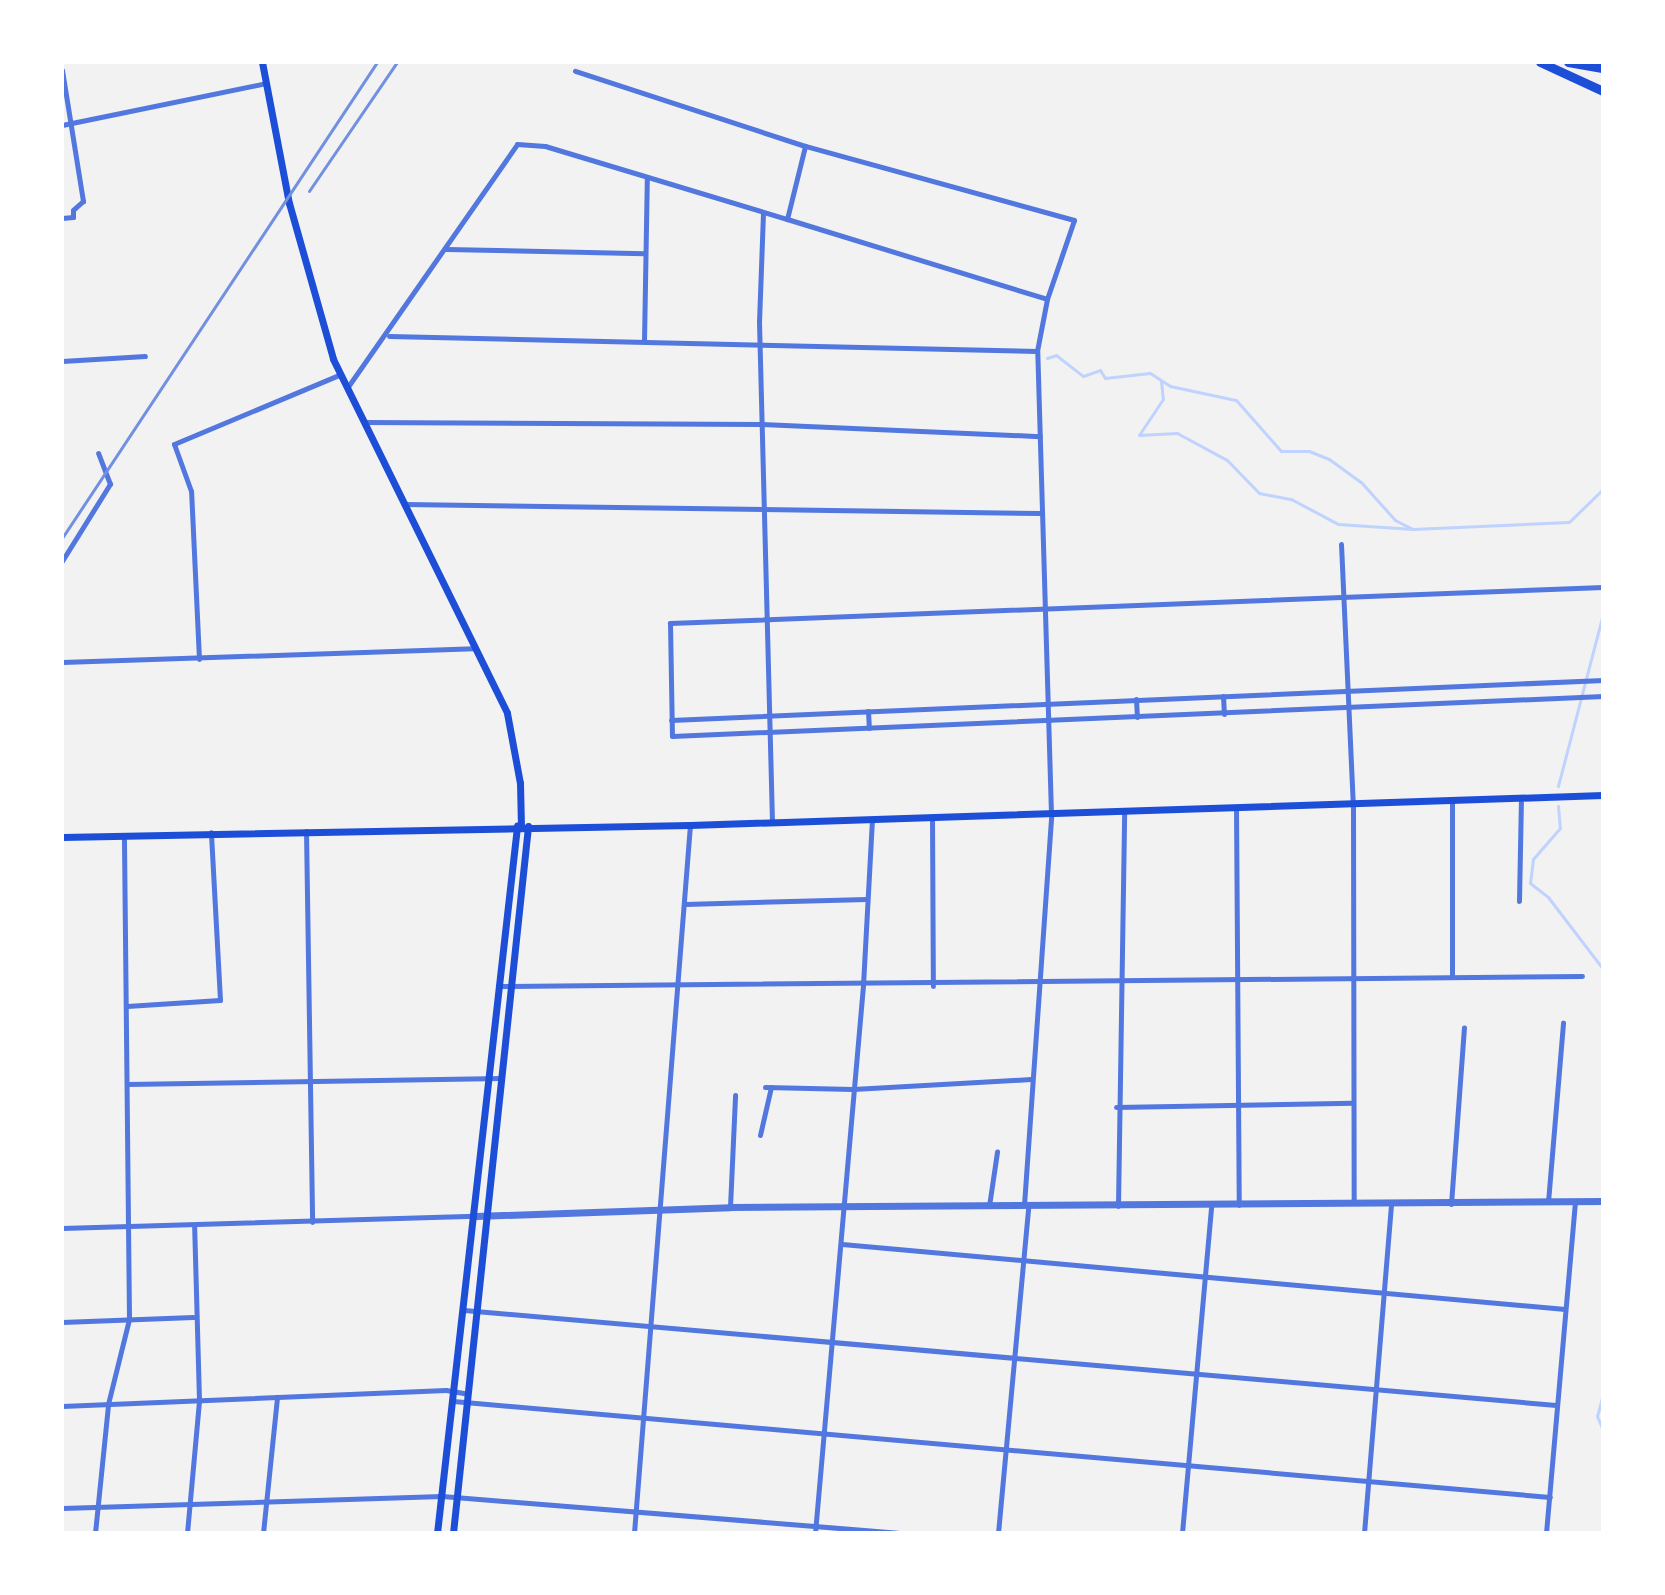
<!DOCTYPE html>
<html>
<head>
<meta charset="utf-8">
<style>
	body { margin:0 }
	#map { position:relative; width:1665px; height:1595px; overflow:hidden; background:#f2f2f2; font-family:"Sofia Sans Condensed",sans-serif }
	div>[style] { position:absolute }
	.stream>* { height:3px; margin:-1.5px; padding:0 1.5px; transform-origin:1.5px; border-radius:1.5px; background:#bfd3fe }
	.minor>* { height:5px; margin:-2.5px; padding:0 2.5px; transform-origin:2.5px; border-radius:2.5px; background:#5277de }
	.tertiary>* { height:7px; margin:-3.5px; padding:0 3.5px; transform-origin:3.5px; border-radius:3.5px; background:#5277de }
	.secondary>* { height:7px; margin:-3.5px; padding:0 3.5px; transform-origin:3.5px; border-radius:3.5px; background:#1d4ed8 }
	.trunk>* { height:9px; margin:-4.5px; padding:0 4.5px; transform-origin:4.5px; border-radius:4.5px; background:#1d4ed8 }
	.rail>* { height:3px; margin:-1.5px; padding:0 1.5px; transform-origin:1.5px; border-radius:1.5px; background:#7290e2 }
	span { translate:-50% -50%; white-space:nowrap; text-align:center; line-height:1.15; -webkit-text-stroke:6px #fff; paint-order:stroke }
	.frame { position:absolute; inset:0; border:64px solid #fff; pointer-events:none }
</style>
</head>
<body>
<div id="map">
	<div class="stream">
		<div style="left:1047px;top:358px;width:9px;rotate:-18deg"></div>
		<div style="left:1056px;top:355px;width:34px;rotate:38deg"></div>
		<div style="left:1083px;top:376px;width:18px;rotate:-19deg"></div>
		<div style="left:1100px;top:370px;width:9px;rotate:58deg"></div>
		<div style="left:1105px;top:378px;width:45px;rotate:-6.3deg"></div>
		<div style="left:1150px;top:373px;width:24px;rotate:33deg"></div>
		<div style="left:1170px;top:386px;width:67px;rotate:12deg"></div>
		<div style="left:1236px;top:400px;width:68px;rotate:48.6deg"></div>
		<div style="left:1281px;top:451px;width:28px"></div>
		<div style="left:1309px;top:451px;width:22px;rotate:22deg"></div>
		<div style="left:1329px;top:459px;width:39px;rotate:36deg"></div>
		<div style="left:1361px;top:482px;width:51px;rotate:48.2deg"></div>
		<div style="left:1395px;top:520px;width:20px;rotate:27deg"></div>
		<div style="left:1413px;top:529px;width:156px;rotate:-2.6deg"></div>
		<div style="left:1569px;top:522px;width:47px;rotate:-44.1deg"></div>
		<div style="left:1161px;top:381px;width:18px;rotate:84deg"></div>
		<div style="left:1163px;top:399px;width:43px;rotate:123.7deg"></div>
		<div style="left:1139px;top:435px;width:38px;rotate:-3deg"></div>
		<div style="left:1177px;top:433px;width:57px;rotate:28.4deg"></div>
		<div style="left:1227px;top:460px;width:46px;rotate:45.9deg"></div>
		<div style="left:1259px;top:493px;width:33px;rotate:11deg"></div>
		<div style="left:1291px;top:499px;width:53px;rotate:28deg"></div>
		<div style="left:1338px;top:524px;width:75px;rotate:3.8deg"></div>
		<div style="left:1558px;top:786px;width:179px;rotate:-75.4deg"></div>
		<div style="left:1558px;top:806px;width:22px;rotate:85deg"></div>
		<div style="left:1560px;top:828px;width:41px;rotate:131.1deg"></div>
		<div style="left:1533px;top:859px;width:24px;rotate:97deg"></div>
		<div style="left:1530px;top:883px;width:23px;rotate:38deg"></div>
		<div style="left:1548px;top:897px;width:91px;rotate:52.6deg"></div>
		<div style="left:1603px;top:1394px;width:23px;rotate:105deg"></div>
		<div style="left:1597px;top:1416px;width:15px;rotate:67deg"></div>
	</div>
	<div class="minor">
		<div style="left:62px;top:70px;width:133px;rotate:80.9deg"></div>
		<div style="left:83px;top:201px;width:13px;rotate:138deg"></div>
		<div style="left:73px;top:210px;width:7px;rotate:90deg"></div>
		<div style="left:73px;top:217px;width:11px;rotate:175deg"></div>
		<div style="left:62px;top:125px;width:208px;rotate:-11.6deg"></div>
		<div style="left:763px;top:213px;width:109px;rotate:92.1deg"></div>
		<div style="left:759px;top:322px;width:500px;rotate:88.51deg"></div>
		<div style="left:787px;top:219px;width:272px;rotate:17.1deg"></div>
		<div style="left:1047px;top:299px;width:83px;rotate:-71.1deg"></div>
		<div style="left:1074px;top:220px;width:279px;rotate:-164.6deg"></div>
		<div style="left:446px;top:249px;width:198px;rotate:1.2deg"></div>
		<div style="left:389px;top:336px;width:648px;rotate:1.33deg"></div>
		<div style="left:644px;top:341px;width:164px;rotate:-89deg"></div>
		<div style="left:62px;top:361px;width:83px;rotate:-3.4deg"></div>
		<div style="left:347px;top:388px;width:297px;rotate:-55.1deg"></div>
		<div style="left:517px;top:144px;width:28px;rotate:4deg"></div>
		<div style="left:545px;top:146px;width:253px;rotate:16.8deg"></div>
		<div style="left:787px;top:219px;width:75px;rotate:-76.1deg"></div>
		<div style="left:805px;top:146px;width:242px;rotate:-161.9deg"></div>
		<div style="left:364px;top:422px;width:397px;rotate:0.3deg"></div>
		<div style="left:761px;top:424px;width:279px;rotate:2.5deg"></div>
		<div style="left:405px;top:504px;width:635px;rotate:0.81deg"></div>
		<div style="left:1341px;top:544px;width:260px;rotate:87.4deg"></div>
		<div style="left:1353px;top:804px;width:398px;rotate:89.9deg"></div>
		<div style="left:62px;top:561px;width:91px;rotate:-58.1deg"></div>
		<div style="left:110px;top:484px;width:33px;rotate:-111deg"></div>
		<div style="left:1603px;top:587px;width:934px;rotate:177.79deg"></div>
		<div style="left:670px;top:623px;width:113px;rotate:89deg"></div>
		<div style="left:672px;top:736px;width:932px;rotate:-2.46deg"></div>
		<div style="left:199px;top:659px;width:168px;rotate:-92.7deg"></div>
		<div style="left:191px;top:491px;width:50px;rotate:-109.9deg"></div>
		<div style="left:174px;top:444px;width:179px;rotate:-22.7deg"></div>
		<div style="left:62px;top:662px;width:412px;rotate:-1.9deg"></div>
		<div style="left:1223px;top:696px;width:18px;rotate:87deg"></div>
		<div style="left:1136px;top:699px;width:18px;rotate:87deg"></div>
		<div style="left:868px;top:711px;width:17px;rotate:87deg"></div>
		<div style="left:671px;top:720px;width:933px;rotate:-2.46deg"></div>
		<div style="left:1452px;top:801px;width:174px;rotate:90deg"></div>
		<div style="left:1236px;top:807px;width:398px;rotate:89.6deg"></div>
		<div style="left:932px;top:817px;width:169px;rotate:89.7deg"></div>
		<div style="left:306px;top:831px;width:391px;rotate:89.1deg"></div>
		<div style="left:1519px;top:901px;width:102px;rotate:-88.9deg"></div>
		<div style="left:685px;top:904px;width:182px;rotate:-1.6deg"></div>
		<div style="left:501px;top:986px;width:1081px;rotate:-0.53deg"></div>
		<div style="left:127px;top:1006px;width:93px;rotate:-3.7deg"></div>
		<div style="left:220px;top:1000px;width:168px;rotate:-93.1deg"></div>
		<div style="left:127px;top:1084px;width:375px;rotate:-0.9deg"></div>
		<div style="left:765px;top:1087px;width:88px;rotate:1.3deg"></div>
		<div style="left:853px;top:1089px;width:178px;rotate:-3.2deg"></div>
		<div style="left:1116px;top:1107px;width:237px;rotate:-1deg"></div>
		<div style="left:760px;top:1135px;width:49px;rotate:-77.1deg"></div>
		<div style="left:1548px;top:1202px;width:180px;rotate:-85.2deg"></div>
		<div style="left:1451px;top:1204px;width:177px;rotate:-85.8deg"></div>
		<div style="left:1024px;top:1205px;width:392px;rotate:-86deg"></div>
		<div style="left:1051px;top:814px;width:463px;rotate:-91.7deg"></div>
		<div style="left:1037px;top:351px;width:53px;rotate:-79.1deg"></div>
		<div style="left:989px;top:1206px;width:55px;rotate:-81.6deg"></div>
		<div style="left:1118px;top:1206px;width:396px;rotate:-89.1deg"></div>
		<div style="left:730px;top:1207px;width:112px;rotate:-87.4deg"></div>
		<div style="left:62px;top:1228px;width:413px;rotate:-1.7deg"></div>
		<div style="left:842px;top:1244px;width:726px;rotate:5.14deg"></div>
		<div style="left:464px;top:1310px;width:1096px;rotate:4.97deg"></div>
		<div style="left:62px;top:1322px;width:131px;rotate:-2.2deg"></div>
		<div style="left:453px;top:1401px;width:1101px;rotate:5deg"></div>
		<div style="left:62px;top:1406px;width:384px;rotate:-2.4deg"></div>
		<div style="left:446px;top:1390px;width:22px;rotate:10deg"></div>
		<div style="left:62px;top:1508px;width:380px;rotate:-1.8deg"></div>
		<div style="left:442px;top:1496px;width:457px;rotate:4.6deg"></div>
		<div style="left:95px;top:1533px;width:130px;rotate:-84.2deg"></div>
		<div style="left:108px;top:1404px;width:88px;rotate:-76.1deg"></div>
		<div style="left:129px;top:1319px;width:484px;rotate:-90.6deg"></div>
		<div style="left:187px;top:1533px;width:134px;rotate:-84.8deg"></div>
		<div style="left:199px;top:1400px;width:175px;rotate:-91.6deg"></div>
		<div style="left:263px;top:1533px;width:137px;rotate:-84.1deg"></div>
		<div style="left:634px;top:1533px;width:710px;rotate:-85.48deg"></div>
		<div style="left:815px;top:1533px;width:550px;rotate:-84.99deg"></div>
		<div style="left:863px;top:985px;width:166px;rotate:-86.9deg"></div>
		<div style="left:998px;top:1533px;width:327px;rotate:-84.7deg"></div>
		<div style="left:1182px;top:1533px;width:327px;rotate:-84.9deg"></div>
		<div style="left:1364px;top:1533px;width:329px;rotate:-85.3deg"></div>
		<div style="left:1546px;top:1533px;width:332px;rotate:-85deg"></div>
	</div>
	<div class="tertiary">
		<div style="left:476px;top:1216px;width:254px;rotate:-2deg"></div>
		<div style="left:730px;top:1207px;width:873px;rotate:-0.39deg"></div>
	</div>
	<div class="secondary">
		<div style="left:262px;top:62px;width:144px;rotate:79.2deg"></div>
		<div style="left:289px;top:203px;width:162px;rotate:74.2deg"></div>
		<div style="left:333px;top:359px;width:394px;rotate:63.8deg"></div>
		<div style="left:507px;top:713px;width:71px;rotate:79.5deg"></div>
		<div style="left:520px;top:783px;width:43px;rotate:88.7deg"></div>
		<div style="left:62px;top:837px;width:628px;rotate:-1.09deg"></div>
		<div style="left:690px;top:825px;width:913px;rotate:-1.88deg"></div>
		<div style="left:437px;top:1533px;width:712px;rotate:-83.54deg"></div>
		<div style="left:453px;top:1533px;width:711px;rotate:-83.94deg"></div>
	</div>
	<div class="trunk">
		<div style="left:1540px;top:62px;width:69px;rotate:24.7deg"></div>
		<div style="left:1568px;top:62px;width:36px;rotate:10deg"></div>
	</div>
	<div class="rail">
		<div style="left:309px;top:191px;width:156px;rotate:-55.7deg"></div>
		<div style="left:62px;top:538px;width:571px;rotate:-56.5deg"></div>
	</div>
	<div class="frame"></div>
</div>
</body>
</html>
